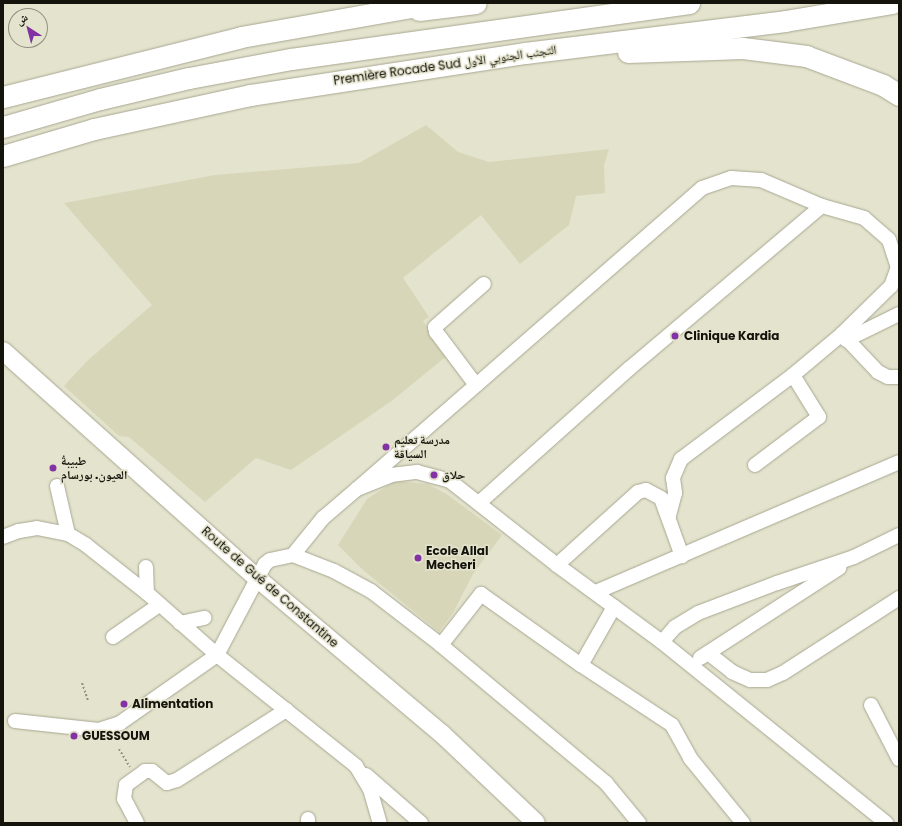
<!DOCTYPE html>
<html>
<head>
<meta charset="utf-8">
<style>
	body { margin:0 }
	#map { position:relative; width:902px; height:826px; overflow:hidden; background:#e4e3cd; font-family:Poppins,"Noto Naskh Arabic",sans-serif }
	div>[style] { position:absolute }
	.built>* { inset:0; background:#d8d6b9 }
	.path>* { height:2px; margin-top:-1px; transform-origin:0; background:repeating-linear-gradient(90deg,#90907f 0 2px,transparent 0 4px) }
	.roads { filter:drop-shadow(0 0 1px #a8a792) drop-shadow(0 0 1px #a8a792) }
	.minor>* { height:14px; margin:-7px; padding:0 7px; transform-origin:7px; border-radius:7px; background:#fff }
	.major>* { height:18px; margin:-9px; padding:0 9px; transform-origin:9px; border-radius:9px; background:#fff }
	.highway>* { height:21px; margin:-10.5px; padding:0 10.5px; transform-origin:10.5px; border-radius:10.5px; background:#fff }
	.dots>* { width:11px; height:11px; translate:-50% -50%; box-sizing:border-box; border:2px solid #e4e3cd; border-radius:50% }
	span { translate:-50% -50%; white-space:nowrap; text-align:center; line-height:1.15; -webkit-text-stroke:3px #e4e3cd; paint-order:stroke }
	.street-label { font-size:12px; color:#14140c }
	.poi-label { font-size:12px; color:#14140c; font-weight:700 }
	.left { translate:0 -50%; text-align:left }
	.frame { position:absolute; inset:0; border:4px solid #14140c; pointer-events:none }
	.north { position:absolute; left:8px; top:8px; width:40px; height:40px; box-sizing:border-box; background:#e4e3cd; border:1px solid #919080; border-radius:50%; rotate:324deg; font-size:11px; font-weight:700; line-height:16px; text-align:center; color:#14140c }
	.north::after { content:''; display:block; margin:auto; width:14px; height:18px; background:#8232a2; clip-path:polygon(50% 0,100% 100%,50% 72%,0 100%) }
</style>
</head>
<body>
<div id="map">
	<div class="built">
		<div style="clip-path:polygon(426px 125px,458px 152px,489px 162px,609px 149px,604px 165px,605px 193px,576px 196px,569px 225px,520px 264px,481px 215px,403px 278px,429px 317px,423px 321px,449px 354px,393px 400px,291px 470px,256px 458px,205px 502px,129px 437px,119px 436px,64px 386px,87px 361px,152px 305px,64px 203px,215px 175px,359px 163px)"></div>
		<div style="clip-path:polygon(395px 481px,428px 484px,448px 495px,502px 535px,473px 574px,453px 613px,439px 632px,363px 570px,338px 545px,367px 499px)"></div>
	</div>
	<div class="path">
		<div style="left:82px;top:683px;width:18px;rotate:71deg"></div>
		<div style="left:119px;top:749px;width:21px;rotate:59deg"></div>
	</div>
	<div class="roads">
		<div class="minor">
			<div style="left:842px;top:334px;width:52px;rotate:46.5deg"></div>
			<div style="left:878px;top:372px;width:11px;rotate:27deg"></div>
			<div style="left:888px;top:377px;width:11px"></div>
			<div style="left:846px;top:340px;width:59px;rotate:-26.1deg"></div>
			<div style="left:476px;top:385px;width:66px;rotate:-127deg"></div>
			<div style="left:436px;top:332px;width:5px;rotate:-101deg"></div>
			<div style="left:435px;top:327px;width:65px;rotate:-41.3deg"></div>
			<div style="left:755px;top:465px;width:80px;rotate:-36.9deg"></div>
			<div style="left:819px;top:417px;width:49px;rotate:-121.8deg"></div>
			<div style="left:57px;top:486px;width:49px;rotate:77.1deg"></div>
			<div style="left:357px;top:489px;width:458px;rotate:-41.1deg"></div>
			<div style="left:702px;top:188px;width:31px;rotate:-19deg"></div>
			<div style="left:731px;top:178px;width:30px;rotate:4deg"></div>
			<div style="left:761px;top:180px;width:66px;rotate:23.1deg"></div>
			<div style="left:822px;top:206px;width:44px;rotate:15.9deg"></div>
			<div style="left:864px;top:218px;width:33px;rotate:41deg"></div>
			<div style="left:889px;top:240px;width:28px;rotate:72deg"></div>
			<div style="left:898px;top:267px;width:20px;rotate:110deg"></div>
			<div style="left:891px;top:286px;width:69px;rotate:135.6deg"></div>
			<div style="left:842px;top:334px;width:64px;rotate:140.1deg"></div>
			<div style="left:793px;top:375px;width:140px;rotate:143.1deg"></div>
			<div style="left:681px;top:459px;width:21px;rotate:113deg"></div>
			<div style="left:673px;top:478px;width:15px;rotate:82deg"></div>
			<div style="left:675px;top:493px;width:24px;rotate:105deg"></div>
			<div style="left:480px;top:502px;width:201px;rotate:-41.8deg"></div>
			<div style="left:630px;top:368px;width:251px;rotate:-40.2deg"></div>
			<div style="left:3px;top:537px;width:17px;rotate:-21deg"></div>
			<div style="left:19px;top:531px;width:18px;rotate:-9deg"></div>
			<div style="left:37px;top:528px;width:32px;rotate:11deg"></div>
			<div style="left:68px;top:534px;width:21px;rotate:31deg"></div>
			<div style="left:86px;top:545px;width:78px;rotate:38.2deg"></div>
			<div style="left:147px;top:593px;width:94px;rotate:41.5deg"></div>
			<div style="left:217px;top:655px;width:178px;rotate:38.6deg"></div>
			<div style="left:356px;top:766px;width:27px;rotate:59deg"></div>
			<div style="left:370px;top:789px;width:35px;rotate:74deg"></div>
			<div style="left:293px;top:555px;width:48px;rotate:-51deg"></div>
			<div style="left:323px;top:518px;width:45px;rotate:-40.5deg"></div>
			<div style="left:357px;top:489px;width:37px;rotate:-22deg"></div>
			<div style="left:391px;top:475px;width:26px;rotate:-7deg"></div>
			<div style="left:417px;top:472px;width:34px;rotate:15deg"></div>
			<div style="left:450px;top:481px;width:136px;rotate:38.1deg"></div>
			<div style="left:557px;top:565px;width:130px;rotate:36.3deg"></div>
			<div style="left:662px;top:642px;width:288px;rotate:38.9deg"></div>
			<div style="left:557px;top:565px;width:109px;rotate:-42deg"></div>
			<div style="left:638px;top:492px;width:8px;rotate:-14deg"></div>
			<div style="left:646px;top:490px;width:17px;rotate:28deg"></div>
			<div style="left:661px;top:498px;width:62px;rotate:70.1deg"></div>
			<div style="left:146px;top:567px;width:26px;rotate:88deg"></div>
			<div style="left:596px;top:592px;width:330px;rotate:-23.2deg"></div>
			<div style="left:180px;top:623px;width:25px;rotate:-12deg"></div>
			<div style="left:113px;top:637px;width:56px;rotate:-34.8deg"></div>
			<div style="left:662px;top:642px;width:20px;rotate:-49deg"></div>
			<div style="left:675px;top:627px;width:27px;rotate:-31deg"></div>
			<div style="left:698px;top:613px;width:85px;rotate:-20.8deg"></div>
			<div style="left:777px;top:583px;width:81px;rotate:-18.7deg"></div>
			<div style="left:854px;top:557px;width:50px;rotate:-26.1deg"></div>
			<div style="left:441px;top:645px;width:65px;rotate:-51.9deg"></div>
			<div style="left:481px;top:594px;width:123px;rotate:35.4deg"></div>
			<div style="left:581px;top:665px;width:109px;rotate:33.4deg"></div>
			<div style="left:672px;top:725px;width:38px;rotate:61deg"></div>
			<div style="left:690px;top:758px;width:84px;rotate:50.8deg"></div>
			<div style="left:708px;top:653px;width:31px;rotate:38deg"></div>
			<div style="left:732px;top:672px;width:20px;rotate:24deg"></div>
			<div style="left:750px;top:680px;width:17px"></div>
			<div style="left:767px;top:680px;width:17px;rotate:-24deg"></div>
			<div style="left:783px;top:673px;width:138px;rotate:-32.9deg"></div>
			<div style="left:700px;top:658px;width:166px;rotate:-32.9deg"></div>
			<div style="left:581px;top:665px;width:67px;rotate:-60.4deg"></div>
			<div style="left:871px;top:705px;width:61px;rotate:62.6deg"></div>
			<div style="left:15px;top:721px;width:84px;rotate:6.1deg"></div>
			<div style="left:99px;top:730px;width:22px;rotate:-18deg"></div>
			<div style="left:120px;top:723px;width:118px;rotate:-35deg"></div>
			<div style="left:217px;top:655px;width:103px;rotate:-62.2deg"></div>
			<div style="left:265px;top:564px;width:6px;rotate:-39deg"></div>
			<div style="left:270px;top:560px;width:24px;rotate:-12deg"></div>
			<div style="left:293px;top:555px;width:44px;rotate:21.3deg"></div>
			<div style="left:334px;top:571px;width:42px;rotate:28.4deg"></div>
			<div style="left:371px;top:591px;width:88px;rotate:37.6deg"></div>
			<div style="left:441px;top:645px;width:215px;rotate:39.9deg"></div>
			<div style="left:606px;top:783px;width:52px;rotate:50.5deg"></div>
			<div style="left:366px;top:775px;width:73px;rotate:41.1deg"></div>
			<div style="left:308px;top:819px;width:4px;rotate:90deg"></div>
			<div style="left:137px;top:823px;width:27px;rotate:-118deg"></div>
			<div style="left:124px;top:799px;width:14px;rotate:-82deg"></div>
			<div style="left:126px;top:785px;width:24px;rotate:-36deg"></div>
			<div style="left:145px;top:771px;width:7px"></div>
			<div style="left:152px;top:771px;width:19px;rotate:39deg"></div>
			<div style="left:167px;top:783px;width:10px;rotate:-17deg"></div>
			<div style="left:177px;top:780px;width:130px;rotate:-32.7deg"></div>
		</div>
		<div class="major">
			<div style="left:3px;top:351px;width:342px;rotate:41.8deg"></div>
			<div style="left:258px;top:579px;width:241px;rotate:40.1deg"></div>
			<div style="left:442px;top:734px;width:129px;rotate:43.4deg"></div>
		</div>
		<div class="highway">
			<div style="left:419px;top:10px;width:57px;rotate:-7deg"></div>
			<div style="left:628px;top:52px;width:115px;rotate:-2deg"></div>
			<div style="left:743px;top:48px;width:64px;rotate:7.2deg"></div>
			<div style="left:806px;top:56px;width:82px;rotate:20.6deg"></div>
			<div style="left:883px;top:85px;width:19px;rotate:32deg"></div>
			<div style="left:3px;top:97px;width:245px;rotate:-14.1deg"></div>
			<div style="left:241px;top:37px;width:196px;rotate:-10deg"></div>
			<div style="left:3px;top:127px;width:101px;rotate:-16.1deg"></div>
			<div style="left:100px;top:99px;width:91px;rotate:-13.3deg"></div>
			<div style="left:189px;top:78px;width:104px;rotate:-10.6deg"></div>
			<div style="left:291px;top:59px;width:402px;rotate:-8deg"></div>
			<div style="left:3px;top:156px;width:95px;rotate:-16.5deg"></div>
			<div style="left:94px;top:129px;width:160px;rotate:-12.3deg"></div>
			<div style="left:250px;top:95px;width:278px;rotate:-8.7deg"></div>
			<div style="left:525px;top:53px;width:262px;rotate:-7deg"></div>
			<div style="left:785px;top:21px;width:109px;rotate:-9.5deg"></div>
		</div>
	</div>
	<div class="dots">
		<div style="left:675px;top:336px;background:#8232a2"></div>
		<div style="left:386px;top:447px;background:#8232a2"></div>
		<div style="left:53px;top:468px;background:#8232a2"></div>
		<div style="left:434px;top:475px;background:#8232a2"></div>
		<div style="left:418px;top:558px;background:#8232a2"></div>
		<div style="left:124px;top:704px;background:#8232a2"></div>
		<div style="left:74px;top:736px;background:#8232a2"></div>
	</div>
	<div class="street-label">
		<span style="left:445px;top:65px;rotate:-8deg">Première Rocade Sud التجنب الجنوبي الأول</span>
		<span style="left:270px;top:587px;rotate:41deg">Route de Gué de Constantine</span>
	</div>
	<div class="poi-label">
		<span class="left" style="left:684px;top:336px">Clinique Kardia</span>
		<span class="left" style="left:394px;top:447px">مدرسة تعليم<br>السياقة</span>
		<span class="left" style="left:61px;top:468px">طبيبةُ<br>العيون. بورسام</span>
		<span class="left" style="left:442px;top:475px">حلاق</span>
		<span class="left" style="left:426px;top:558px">Ecole Allal<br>Mecheri</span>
		<span class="left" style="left:132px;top:704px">Alimentation</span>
		<span class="left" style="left:82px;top:736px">GUESSOUM</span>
	</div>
	<div class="frame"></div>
	<div class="north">ش</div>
</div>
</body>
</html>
